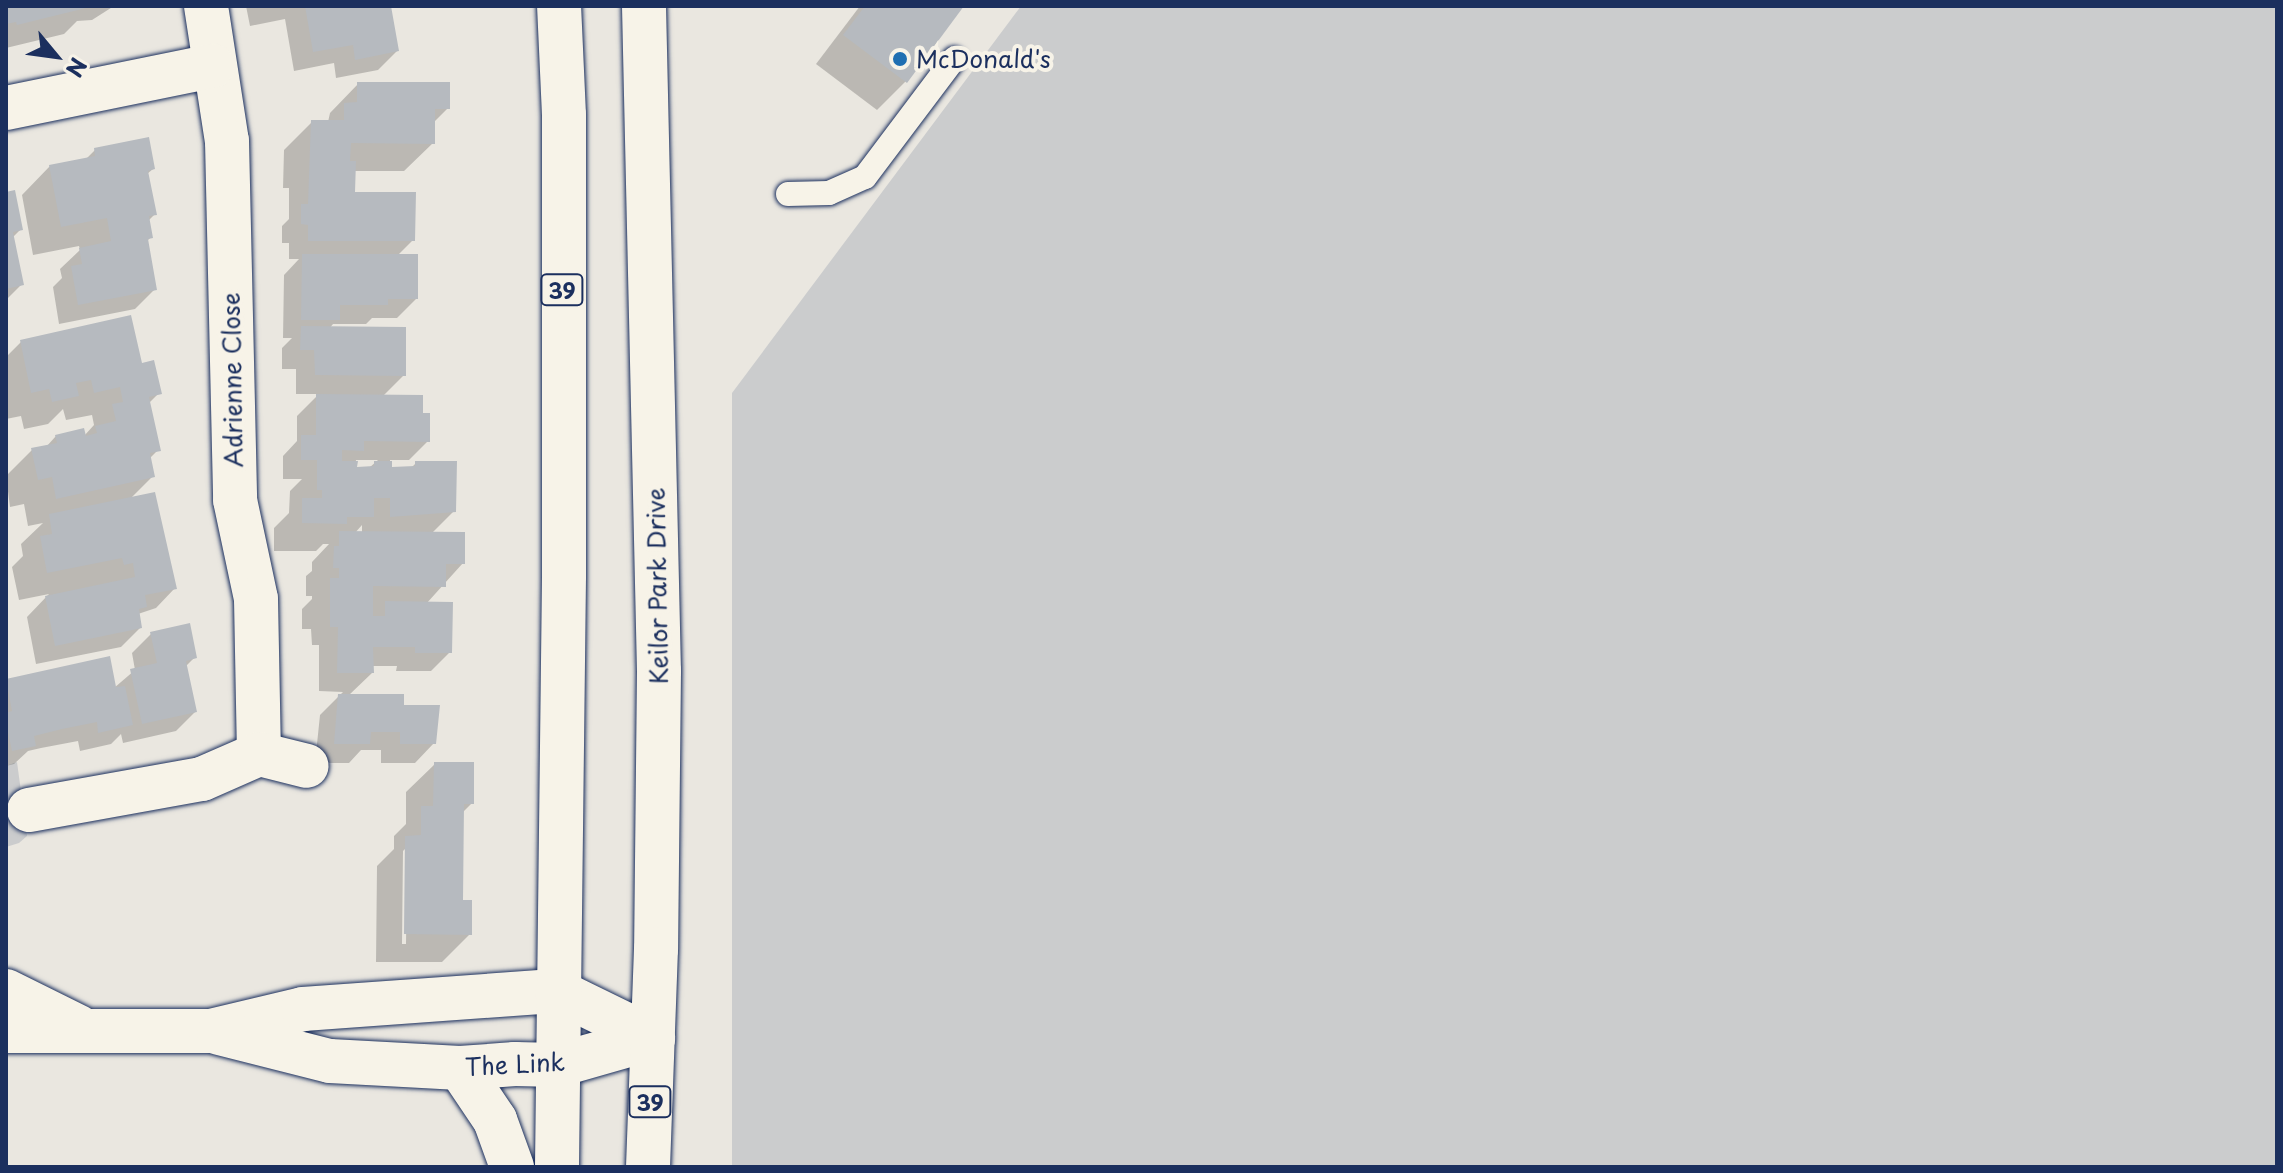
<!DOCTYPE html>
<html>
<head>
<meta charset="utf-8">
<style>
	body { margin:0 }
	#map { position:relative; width:2283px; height:1173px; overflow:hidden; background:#eae7e0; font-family:"Playpen Sans",sans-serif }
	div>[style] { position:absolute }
	.green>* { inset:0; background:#cbcccd }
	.shadow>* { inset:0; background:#0003 }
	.building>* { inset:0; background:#b6babf }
	.roads { filter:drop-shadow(0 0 2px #1b2f5e) drop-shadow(0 0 2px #1b2f5e) }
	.lane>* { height:24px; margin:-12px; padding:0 12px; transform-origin:12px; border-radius:12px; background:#f7f3e8 }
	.street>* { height:44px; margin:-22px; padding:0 22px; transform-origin:22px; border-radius:22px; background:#f7f3e8 }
	.secondary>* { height:44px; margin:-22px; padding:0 22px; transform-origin:22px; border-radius:22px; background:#f7f3e8 }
	.primary>* { height:44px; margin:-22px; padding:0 22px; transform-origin:22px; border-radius:22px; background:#f7f3e8 }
	.dots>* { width:22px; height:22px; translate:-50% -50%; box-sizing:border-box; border:4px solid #f7f3e8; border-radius:50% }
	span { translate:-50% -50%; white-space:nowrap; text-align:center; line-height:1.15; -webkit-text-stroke:8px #f7f3e8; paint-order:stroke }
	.shield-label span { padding:2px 6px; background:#f7f3e8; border:2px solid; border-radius:6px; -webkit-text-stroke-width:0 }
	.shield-label { font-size:22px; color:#1b2f5e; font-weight:700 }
	.poi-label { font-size:24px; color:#1b2f5e }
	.left { translate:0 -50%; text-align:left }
	.street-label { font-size:24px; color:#1b2f5e }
	.frame { position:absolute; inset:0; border:8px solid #1b2f5e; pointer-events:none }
	.north { position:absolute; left:16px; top:16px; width:80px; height:80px; -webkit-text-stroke:6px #f7f3e8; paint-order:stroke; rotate:119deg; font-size:22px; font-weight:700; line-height:32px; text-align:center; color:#1b2f5e }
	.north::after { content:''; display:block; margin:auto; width:28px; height:36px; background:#1b2f5e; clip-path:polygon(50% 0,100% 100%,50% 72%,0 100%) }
</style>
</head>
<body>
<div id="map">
	<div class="green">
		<div style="clip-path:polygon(1021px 6px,2277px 6px,2277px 1167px,732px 1167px,732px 393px)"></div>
		<div style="clip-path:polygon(17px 762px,27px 836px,19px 843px,6px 847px,6px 766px)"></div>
	</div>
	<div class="shadow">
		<div style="clip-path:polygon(6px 6px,114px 6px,92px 20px,77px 21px,64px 34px,6px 48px)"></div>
		<div style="clip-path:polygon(246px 6px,389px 6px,397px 51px,378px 70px,336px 78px,334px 63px,294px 71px,285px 19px,250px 26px)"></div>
		<div style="clip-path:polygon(860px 6px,962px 6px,905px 82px,877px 110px,816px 64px)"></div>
		<div style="clip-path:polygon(evenodd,358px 84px,448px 108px,433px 123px,433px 143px,404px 171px,353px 171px,353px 194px,413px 240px,397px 256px,416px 299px,397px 318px,372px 318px,366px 324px,333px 324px,329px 329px,404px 375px,382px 397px,421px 415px,428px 441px,409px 460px,390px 460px,390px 469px,410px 469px,416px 463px,454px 511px,431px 534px,463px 563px,426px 604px,450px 652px,431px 671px,396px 671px,397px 666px,372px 666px,372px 673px,348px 696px,402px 707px,434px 743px,415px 763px,381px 763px,381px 750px,361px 750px,349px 763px,315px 763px,320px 715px,343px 692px,319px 691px,319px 645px,312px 645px,311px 629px,302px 629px,302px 609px,312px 599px,312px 596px,306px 596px,306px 576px,312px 571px,312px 562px,329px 544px,323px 544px,316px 551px,274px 551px,274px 528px,289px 513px,290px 491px,302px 479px,283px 479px,283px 456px,297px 441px,297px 416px,319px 394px,296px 394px,296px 369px,282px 369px,282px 348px,292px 338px,283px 338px,284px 275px,299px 259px,289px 259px,289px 243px,282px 243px,282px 226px,289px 219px,289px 188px,283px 188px,284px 150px,312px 122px,328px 122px,330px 113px,358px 84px,356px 460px,378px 460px,369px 468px,355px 469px,356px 460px,358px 84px,362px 525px,362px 534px,354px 534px,362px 525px)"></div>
		<div style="clip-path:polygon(95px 150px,153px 169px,147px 174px,155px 214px,148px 221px,151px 237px,146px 242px,155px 289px,135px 309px,59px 324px,53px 287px,62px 278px,60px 269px,80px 250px,79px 246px,33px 255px,22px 195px,50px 166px,85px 160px)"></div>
		<div style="clip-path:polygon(6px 194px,21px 229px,12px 238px,22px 284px,6px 300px)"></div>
		<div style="clip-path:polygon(21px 342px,140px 366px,159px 393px,148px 404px,158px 450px,149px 459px,153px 476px,129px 500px,175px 588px,156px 608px,138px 614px,140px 628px,121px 647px,36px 664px,27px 617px,49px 594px,19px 600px,12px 567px,23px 556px,21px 544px,43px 523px,28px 526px,24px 504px,10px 507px,6px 476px,32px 450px,46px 447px,56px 436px,84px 436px,94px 425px,92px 415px,66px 420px,63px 409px,48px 424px,24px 429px,21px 416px,6px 419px,6px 357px)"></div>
		<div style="clip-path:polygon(151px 634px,195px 657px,186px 666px,195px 712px,176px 731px,123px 743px,121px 734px,111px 744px,80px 751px,78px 741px,41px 748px,28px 751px,14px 764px,6px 766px,6px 681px,108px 658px,114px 688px,135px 670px,132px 653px)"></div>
		<div style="clip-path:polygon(evenodd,435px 764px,472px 803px,462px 813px,461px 902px,470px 934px,442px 962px,376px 962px,377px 866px,394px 849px,394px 836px,406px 824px,406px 792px,435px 764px,407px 847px,406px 944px,402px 944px,403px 851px,407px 847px)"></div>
	</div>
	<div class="building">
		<div style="clip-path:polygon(6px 6px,90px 6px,90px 7px,17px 25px,16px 22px,6px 24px)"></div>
		<div style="clip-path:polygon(305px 6px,391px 6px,399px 51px,355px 60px,353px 45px,313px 52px)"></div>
		<div style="clip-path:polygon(865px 6px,964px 6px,907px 83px,843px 35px)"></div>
		<div style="clip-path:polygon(357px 82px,450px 82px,450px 109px,435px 109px,435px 144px,351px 143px,350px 161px,356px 161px,355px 192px,416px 192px,415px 241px,308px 241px,308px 225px,301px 224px,301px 204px,308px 204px,311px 120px,344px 120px,344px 103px,357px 102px)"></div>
		<div style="clip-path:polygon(149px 137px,155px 169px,148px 171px,157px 215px,149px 216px,153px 238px,148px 239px,157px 290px,78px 305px,71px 266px,82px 264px,79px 248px,111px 241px,108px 224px,107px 218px,61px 227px,49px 165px,95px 156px,94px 148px)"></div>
		<div style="clip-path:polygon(15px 190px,23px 230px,13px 232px,24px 285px,6px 289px,6px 192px)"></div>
		<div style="clip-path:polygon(302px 254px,418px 254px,418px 299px,388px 299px,388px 305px,340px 305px,340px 320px,301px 320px)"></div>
		<div style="clip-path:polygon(131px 315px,142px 363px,154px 360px,162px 394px,149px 397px,161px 451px,150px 453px,155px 477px,56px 499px,52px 477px,38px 480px,31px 448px,57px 443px,55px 435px,84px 428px,86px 436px,97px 433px,95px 426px,116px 421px,112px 404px,123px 402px,120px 387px,94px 393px,91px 380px,76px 383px,79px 396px,52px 402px,49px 389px,31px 393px,20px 340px)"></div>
		<div style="clip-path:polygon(301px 326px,406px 327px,406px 376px,315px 375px,314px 350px,300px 350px)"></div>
		<div style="clip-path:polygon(316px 394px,423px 395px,423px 413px,430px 413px,430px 442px,364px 441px,364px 451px,342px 450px,342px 461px,358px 461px,357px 467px,374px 466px,374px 461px,392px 461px,392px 467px,415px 466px,415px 461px,457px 461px,456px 512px,390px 517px,390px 498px,374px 498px,374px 517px,347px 517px,347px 524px,302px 523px,302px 498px,322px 498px,322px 490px,317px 490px,317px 460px,301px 460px,301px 435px,316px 435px)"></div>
		<div style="clip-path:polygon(155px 492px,177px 589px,145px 595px,147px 607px,139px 609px,142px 628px,55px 646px,45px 596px,135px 577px,133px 563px,124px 565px,122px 558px,47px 573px,40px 536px,52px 534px,49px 514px)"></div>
		<div style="clip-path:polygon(339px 531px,465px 532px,465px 564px,446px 564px,446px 587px,373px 586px,373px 616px,385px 616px,385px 601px,453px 602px,452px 653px,415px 653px,415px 647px,373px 647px,374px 673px,337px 673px,338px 627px,330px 627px,330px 578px,339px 578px,339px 568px,333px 568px,334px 546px,339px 546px)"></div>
		<div style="clip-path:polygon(190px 623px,197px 658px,186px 661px,197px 712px,142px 724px,130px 669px,157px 663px,150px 632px)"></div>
		<div style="clip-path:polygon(110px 656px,116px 687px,125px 686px,133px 725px,98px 733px,97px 722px,62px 729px,34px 736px,36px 746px,12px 751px,6px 723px,6px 713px,12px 711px,6px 679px)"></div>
		<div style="clip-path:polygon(338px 694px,404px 694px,404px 705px,440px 705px,436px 744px,400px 744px,400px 732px,371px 732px,370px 744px,334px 744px)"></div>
		<div style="clip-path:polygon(434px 762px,474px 762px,474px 804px,464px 804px,463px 900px,472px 900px,472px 935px,404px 934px,405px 836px,421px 835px,421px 806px,433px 806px)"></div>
	</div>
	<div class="roads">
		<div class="lane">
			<div style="left:788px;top:194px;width:41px;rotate:-1.4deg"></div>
			<div style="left:829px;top:193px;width:39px;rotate:-24deg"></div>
			<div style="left:865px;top:177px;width:148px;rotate:-53deg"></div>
		</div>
		<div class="street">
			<div style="left:206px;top:6px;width:137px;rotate:81.2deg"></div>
			<div style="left:227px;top:141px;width:359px;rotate:88.7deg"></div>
			<div style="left:235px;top:500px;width:101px;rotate:78deg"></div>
			<div style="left:256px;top:599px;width:155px;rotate:88.9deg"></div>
			<div style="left:6px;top:108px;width:211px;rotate:-11.5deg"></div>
			<div style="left:29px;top:810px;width:176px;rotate:-10.2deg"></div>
			<div style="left:202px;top:779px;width:62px;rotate:-23.7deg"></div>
			<div style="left:259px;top:754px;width:49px;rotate:14deg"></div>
		</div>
		<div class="secondary">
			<div style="left:6px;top:991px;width:81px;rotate:26.3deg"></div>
			<div style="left:6px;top:1031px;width:205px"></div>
			<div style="left:211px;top:1031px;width:95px;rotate:-13.4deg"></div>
			<div style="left:303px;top:1009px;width:255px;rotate:-4.1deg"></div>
			<div style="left:557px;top:991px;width:107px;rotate:26.1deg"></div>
			<div style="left:219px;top:1033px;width:114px;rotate:14.2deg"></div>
			<div style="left:330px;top:1061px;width:130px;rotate:3.1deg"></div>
			<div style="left:460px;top:1068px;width:55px;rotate:-4.2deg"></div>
			<div style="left:515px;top:1064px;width:43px;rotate:1.3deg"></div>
			<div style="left:558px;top:1065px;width:99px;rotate:-15.9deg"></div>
			<div style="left:460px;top:1068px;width:63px;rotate:56.1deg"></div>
			<div style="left:495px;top:1120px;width:50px;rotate:70.1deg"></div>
		</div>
		<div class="primary">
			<div style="left:644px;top:6px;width:665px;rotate:88.71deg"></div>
			<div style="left:659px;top:671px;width:278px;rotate:90.6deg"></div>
			<div style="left:656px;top:949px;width:218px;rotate:92.1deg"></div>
			<div style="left:557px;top:1167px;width:592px;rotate:-89.32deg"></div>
			<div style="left:564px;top:575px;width:460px;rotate:-90deg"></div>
			<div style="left:564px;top:115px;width:109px;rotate:-92.6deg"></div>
		</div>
	</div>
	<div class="dots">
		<div style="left:900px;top:59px;background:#1f6fb2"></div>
	</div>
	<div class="shield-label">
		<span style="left:562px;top:290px">39</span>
		<span style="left:650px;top:1102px">39</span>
	</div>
	<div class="poi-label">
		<span class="left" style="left:916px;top:59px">McDonald's</span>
	</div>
	<div class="street-label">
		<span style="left:232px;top:380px;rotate:-91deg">Adrienne Close</span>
		<span style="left:657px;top:586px;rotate:-91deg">Keilor Park Drive</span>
		<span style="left:515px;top:1064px;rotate:-3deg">The Link</span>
	</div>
	<div class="frame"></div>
	<div class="north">N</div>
</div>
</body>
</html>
